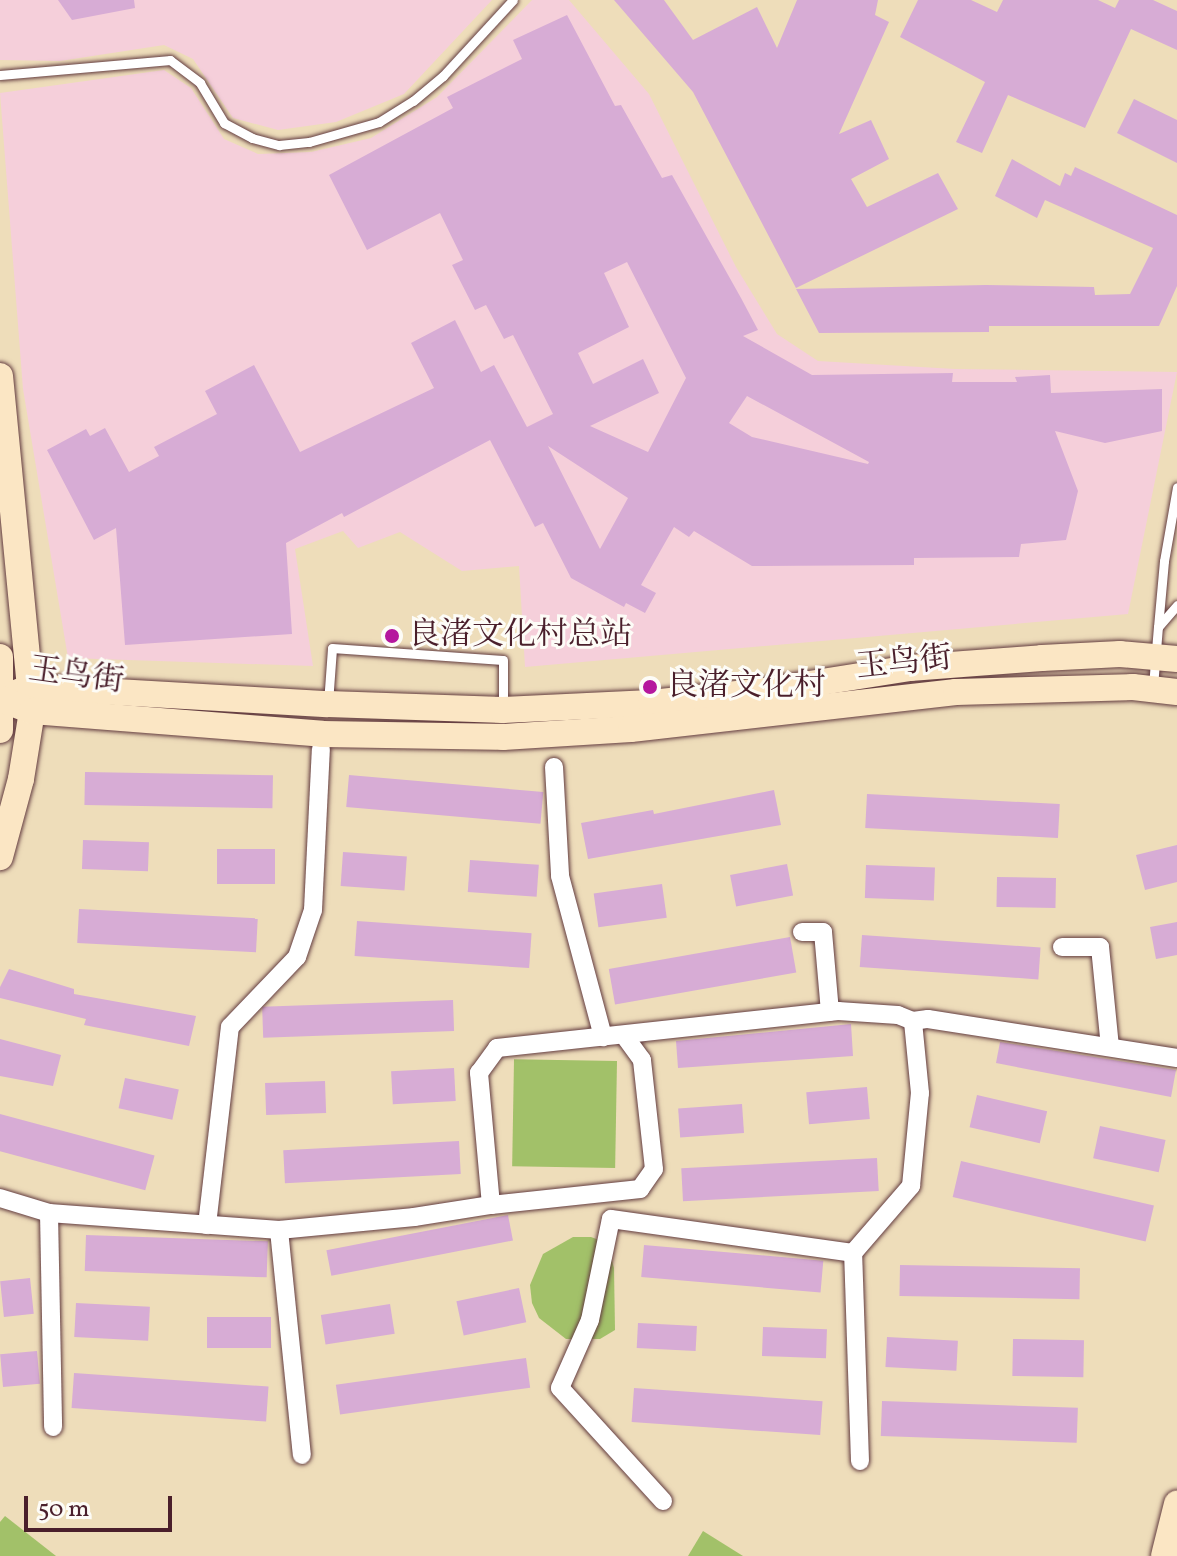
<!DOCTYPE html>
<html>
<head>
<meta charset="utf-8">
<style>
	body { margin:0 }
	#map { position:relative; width:1177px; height:1556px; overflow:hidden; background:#eeddba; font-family:Vollkorn,"Noto Serif SC",serif }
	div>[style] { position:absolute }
	.built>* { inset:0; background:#f5cfda }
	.green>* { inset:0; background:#a2c169; transform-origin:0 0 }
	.building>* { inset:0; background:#d7acd5; transform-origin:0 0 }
	.roads { filter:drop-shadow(0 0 2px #633c40) drop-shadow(0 0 2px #633c40) }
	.lane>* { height:9px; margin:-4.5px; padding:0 4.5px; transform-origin:4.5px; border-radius:4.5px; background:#fff }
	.street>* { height:18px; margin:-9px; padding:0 9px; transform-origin:9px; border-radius:9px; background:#fff }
	.secondary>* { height:26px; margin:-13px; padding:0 13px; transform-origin:13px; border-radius:13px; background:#fbe6c4 }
	.dots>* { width:22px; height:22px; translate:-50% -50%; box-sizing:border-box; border:4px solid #fdfcf7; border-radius:50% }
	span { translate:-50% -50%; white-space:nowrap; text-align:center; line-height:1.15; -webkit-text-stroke:6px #fdfcf7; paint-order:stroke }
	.poi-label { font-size:32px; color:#4a1f2b }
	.left { translate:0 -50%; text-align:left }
	.street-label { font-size:32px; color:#4a1f2b }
	.scale { position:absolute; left:24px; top:1496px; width:148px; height:36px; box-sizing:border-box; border:4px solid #4a1f2b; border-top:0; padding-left:10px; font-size:24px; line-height:28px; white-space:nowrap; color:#4a1f2b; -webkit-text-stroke:6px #fdfcf7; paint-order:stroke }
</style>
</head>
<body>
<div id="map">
	<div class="built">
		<div style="clip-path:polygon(0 0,492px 0,404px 94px,336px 122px,278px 130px,233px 118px,193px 59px,164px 45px,60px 61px,0 60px)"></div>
		<div style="clip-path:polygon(532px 0,569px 0,649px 94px,736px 267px,777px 334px,818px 361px,955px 369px,1177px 372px,1128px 614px,525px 667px,519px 566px,462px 571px,400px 532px,358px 548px,343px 531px,295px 549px,313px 666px,68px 658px,23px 389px,0 93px,164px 70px,191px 88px,224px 139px,258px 154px,311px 152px,371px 138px,437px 97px)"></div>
	</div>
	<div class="green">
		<div style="left:617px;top:1061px;width:107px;height:103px;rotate:91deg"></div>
		<div style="clip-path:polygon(573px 1237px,591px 1237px,607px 1243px,614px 1268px,615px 1330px,600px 1339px,566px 1339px,539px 1318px,532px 1303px,530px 1285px,543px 1254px)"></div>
		<div style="clip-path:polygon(5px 1516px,56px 1556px,0 1556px,0 1522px)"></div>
		<div style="clip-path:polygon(703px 1531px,743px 1556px,688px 1556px)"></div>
	</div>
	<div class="building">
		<div style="clip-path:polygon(58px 0,134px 0,135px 8px,72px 20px)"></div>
		<div style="clip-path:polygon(614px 0,664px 0,693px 40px,757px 7px,777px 48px,797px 0,878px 0,875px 15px,889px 22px,839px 134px,871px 120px,889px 159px,851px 179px,867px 207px,938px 173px,958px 209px,796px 288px,693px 92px)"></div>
		<div style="clip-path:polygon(918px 0,971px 0,997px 12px,1003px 0,1098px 0,1115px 8px,1119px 0,1153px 0,1177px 11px,1177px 50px,1131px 29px,1085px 128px,1008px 95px,982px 153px,956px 142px,985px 82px,900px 37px)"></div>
		<div style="clip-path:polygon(evenodd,567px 15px,615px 106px,621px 105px,662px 178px,672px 175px,741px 298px,758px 330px,743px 336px,812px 375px,953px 373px,952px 382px,1017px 382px,1015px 377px,1050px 375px,1051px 393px,1162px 389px,1162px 431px,1105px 443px,1055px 431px,1078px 491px,1066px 540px,1021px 544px,1019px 557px,914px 558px,914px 565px,752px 566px,694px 531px,689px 537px,674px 527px,641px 585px,656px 593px,645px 613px,626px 603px,624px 607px,571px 578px,543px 523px,535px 527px,490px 440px,344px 517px,342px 513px,286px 543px,292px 634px,125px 645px,116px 528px,94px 540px,47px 450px,86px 429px,90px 436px,105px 428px,129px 472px,159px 456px,154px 447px,217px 414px,205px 391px,254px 365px,300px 452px,434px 388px,411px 343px,455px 320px,481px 372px,494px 365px,527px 427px,553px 414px,513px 335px,504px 339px,486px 305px,475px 310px,452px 265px,463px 260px,440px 213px,367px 250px,329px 175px,453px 108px,447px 97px,522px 59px,513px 40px,567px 15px,627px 262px,686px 378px,648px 452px,590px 426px,659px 393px,643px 359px,593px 384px,578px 353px,629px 327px,604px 273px,627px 262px,567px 15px,747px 396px,869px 462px,868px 464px,752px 437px,729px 423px,747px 396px,567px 15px,548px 446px,628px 498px,600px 549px,548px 446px)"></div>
		<div style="clip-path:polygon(1134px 99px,1177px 120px,1177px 163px,1117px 133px)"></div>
		<div style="clip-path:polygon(1012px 159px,1060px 186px,1065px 173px,1071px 176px,1075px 167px,1177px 215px,1177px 286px,1159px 326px,989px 326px,989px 332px,819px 333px,796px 289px,986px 285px,1094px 287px,1095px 295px,1130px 294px,1153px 248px,1045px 200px,1037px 218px,995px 196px)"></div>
		<div style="left:85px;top:772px;width:188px;height:33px;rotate:1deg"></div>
		<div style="left:349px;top:775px;width:195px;height:32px;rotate:5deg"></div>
		<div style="clip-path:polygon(774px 790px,781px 825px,588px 859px,581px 823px,653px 810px,654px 814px)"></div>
		<div style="left:867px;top:794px;width:193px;height:34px;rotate:3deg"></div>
		<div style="left:83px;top:840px;width:66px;height:29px;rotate:2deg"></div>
		<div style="clip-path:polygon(1177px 845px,1177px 882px,1145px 890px,1136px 855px)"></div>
		<div style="left:217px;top:849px;width:58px;height:35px"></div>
		<div style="left:343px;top:852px;width:64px;height:34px;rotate:4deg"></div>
		<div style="left:470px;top:860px;width:69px;height:32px;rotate:4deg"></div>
		<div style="left:787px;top:864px;width:32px;height:58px;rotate:79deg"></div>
		<div style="left:866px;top:865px;width:69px;height:33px;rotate:2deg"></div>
		<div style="left:997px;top:877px;width:59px;height:30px;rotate:1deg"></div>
		<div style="left:662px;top:884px;width:34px;height:69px;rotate:82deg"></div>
		<div style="left:79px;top:909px;width:179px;height:34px;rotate:3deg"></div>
		<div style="left:357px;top:921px;width:175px;height:35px;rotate:4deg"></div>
		<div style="clip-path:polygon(1177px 922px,1177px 955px,1156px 959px,1150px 927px)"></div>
		<div style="left:862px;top:935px;width:179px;height:32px;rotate:4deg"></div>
		<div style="left:790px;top:937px;width:36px;height:184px;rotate:80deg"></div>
		<div style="clip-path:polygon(9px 969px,74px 989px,74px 994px,196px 1016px,189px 1046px,84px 1025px,86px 1019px,0 998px,0 987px)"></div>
		<div style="left:453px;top:1000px;width:31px;height:191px;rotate:88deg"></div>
		<div style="clip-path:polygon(851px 1024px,853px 1056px,678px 1068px,676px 1041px)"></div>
		<div style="clip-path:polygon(0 1039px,61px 1055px,53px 1086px,0 1076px)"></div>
		<div style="clip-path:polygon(1000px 1042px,1176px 1070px,1171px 1097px,996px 1063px)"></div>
		<div style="left:454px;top:1068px;width:33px;height:63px;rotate:87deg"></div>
		<div style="left:125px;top:1078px;width:55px;height:31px;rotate:12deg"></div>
		<div style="left:325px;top:1081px;width:32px;height:60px;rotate:88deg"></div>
		<div style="left:867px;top:1087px;width:32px;height:61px;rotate:85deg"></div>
		<div style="left:977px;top:1095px;width:72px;height:33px;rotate:13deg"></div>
		<div style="left:742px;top:1104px;width:29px;height:64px;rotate:86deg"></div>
		<div style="left:0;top:1114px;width:160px;height:36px;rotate:15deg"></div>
		<div style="left:1100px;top:1126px;width:67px;height:33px;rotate:12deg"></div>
		<div style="left:459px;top:1141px;width:33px;height:176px;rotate:87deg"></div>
		<div style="left:877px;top:1158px;width:33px;height:196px;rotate:87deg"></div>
		<div style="left:961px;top:1161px;width:198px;height:37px;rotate:13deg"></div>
		<div style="left:508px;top:1215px;width:26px;height:185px;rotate:79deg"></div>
		<div style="left:86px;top:1235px;width:182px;height:36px;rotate:2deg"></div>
		<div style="left:644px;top:1245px;width:180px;height:32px;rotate:5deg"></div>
		<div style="left:900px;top:1265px;width:180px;height:31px;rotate:1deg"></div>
		<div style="left:30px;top:1278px;width:36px;height:30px;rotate:84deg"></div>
		<div style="left:519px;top:1288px;width:35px;height:64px;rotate:78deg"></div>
		<div style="left:76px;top:1303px;width:74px;height:34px;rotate:3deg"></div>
		<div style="left:390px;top:1304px;width:30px;height:70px;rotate:81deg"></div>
		<div style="left:207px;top:1317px;width:64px;height:31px"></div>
		<div style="left:638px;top:1323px;width:59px;height:25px;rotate:3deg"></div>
		<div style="left:763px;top:1327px;width:64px;height:29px;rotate:2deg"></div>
		<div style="left:887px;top:1337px;width:71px;height:30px;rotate:3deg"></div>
		<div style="left:1013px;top:1339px;width:71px;height:37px;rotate:1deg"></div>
		<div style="left:37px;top:1351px;width:33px;height:37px;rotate:85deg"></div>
		<div style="left:526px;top:1358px;width:30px;height:192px;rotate:82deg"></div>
		<div style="left:74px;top:1373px;width:195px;height:35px;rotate:4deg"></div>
		<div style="left:634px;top:1388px;width:189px;height:34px;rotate:4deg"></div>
		<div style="left:882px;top:1401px;width:196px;height:35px;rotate:2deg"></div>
	</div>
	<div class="roads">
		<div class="lane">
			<div style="left:0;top:75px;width:171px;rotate:-5deg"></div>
			<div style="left:170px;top:60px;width:38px;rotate:37deg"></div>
			<div style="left:200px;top:83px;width:47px;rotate:59deg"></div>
			<div style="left:224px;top:123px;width:32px;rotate:28deg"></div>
			<div style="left:252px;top:138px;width:28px;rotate:15deg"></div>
			<div style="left:279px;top:145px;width:30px;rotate:-6deg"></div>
			<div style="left:309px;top:142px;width:73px;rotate:-15.9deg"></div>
			<div style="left:379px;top:122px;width:40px;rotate:-32deg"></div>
			<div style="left:413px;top:101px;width:39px;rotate:-40deg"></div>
			<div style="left:443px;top:76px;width:103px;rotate:-47.4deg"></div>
			<div style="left:1158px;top:627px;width:66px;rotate:-84.8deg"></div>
			<div style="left:1164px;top:561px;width:75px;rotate:-80deg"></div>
			<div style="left:1153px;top:686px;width:59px;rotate:-85.2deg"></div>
			<div style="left:1158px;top:627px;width:29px;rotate:-49deg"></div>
			<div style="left:328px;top:703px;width:55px;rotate:-85.8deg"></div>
			<div style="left:332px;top:648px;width:171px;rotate:4deg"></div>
			<div style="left:503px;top:660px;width:49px;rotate:90deg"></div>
		</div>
		<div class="street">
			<div style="left:554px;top:767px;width:109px;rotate:86.8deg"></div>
			<div style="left:560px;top:876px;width:167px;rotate:75deg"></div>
			<div style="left:802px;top:932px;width:21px"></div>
			<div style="left:823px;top:932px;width:80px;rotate:85deg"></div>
			<div style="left:1062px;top:947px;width:38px"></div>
			<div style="left:1100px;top:947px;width:100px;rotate:84.3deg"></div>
			<div style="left:0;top:1198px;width:51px;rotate:17deg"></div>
			<div style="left:49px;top:1213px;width:231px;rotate:4.2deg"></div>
			<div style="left:279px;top:1230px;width:136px;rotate:-5.5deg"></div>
			<div style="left:414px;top:1217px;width:78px;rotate:-8.9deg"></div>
			<div style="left:491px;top:1205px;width:133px;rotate:-95.2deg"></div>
			<div style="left:479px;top:1073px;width:31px;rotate:-54deg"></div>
			<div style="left:497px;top:1048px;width:343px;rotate:-6.2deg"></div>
			<div style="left:838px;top:1011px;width:60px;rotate:3.8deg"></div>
			<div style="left:898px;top:1015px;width:16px;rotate:22deg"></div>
			<div style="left:913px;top:1021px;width:15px;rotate:-8deg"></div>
			<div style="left:928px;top:1019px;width:252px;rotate:8.9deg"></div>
			<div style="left:491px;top:1205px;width:150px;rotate:-6.1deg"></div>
			<div style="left:640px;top:1189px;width:24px;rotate:-55deg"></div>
			<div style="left:654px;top:1169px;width:110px;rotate:-96.3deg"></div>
			<div style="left:642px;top:1060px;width:31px;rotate:-126deg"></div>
			<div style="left:49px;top:1213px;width:214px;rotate:88.9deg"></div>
			<div style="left:207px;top:1225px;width:199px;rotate:-83.4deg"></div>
			<div style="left:230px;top:1027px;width:97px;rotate:-46.3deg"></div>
			<div style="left:297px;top:957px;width:50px;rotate:-71.2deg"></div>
			<div style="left:313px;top:910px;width:161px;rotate:-87.2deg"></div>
			<div style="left:279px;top:1230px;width:226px;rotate:84.2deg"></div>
			<div style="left:860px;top:1461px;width:208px;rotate:-91.9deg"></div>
			<div style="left:853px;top:1253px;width:89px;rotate:-49.1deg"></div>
			<div style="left:911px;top:1186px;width:93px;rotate:-84.5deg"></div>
			<div style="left:920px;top:1093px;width:72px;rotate:-95.6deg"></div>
			<div style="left:663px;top:1501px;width:153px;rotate:-132.3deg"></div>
			<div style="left:560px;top:1388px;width:74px;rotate:-66.2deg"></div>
			<div style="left:590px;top:1320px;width:103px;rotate:-78.3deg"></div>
			<div style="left:611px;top:1219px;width:244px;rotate:8deg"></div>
		</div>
		<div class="secondary">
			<div style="left:0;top:376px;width:337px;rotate:84.5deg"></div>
			<div style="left:32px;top:711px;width:69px;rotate:99.2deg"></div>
			<div style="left:21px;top:779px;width:81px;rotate:105.1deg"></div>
			<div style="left:0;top:657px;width:73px;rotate:90deg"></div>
			<div style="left:1px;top:699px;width:31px;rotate:-22deg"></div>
			<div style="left:30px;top:687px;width:298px;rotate:3.3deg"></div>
			<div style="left:328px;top:704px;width:175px;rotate:2deg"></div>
			<div style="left:503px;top:710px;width:148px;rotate:-2.7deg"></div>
			<div style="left:651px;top:703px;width:115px;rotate:-6deg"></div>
			<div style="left:765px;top:691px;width:147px;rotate:-9deg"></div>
			<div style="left:910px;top:668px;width:132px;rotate:-4.3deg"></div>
			<div style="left:1042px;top:658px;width:78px;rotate:-2.9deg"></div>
			<div style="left:1120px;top:654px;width:57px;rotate:5deg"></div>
			<div style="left:1px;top:699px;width:33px;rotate:21deg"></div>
			<div style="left:32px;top:711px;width:291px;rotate:4.5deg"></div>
			<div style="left:322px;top:734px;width:181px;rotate:0.9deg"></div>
			<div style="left:503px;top:737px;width:128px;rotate:-3.6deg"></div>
			<div style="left:631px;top:729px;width:327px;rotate:-6.5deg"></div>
			<div style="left:956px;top:692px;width:177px;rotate:-1.6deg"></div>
			<div style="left:1133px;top:687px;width:44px;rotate:6.5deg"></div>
			<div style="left:1164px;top:1556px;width:54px;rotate:-76deg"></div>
		</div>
	</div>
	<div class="dots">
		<div style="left:392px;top:636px;background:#b5179e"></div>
		<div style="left:650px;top:687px;background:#b5179e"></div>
	</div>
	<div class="poi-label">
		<span class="left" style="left:408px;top:636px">良渚文化村总站</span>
		<span class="left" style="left:666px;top:687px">良渚文化村</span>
	</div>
	<div class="street-label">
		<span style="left:904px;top:664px;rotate:-6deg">玉鸟街</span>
		<span style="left:76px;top:677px;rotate:8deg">玉鸟街</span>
	</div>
	<div class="scale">50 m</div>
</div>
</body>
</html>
